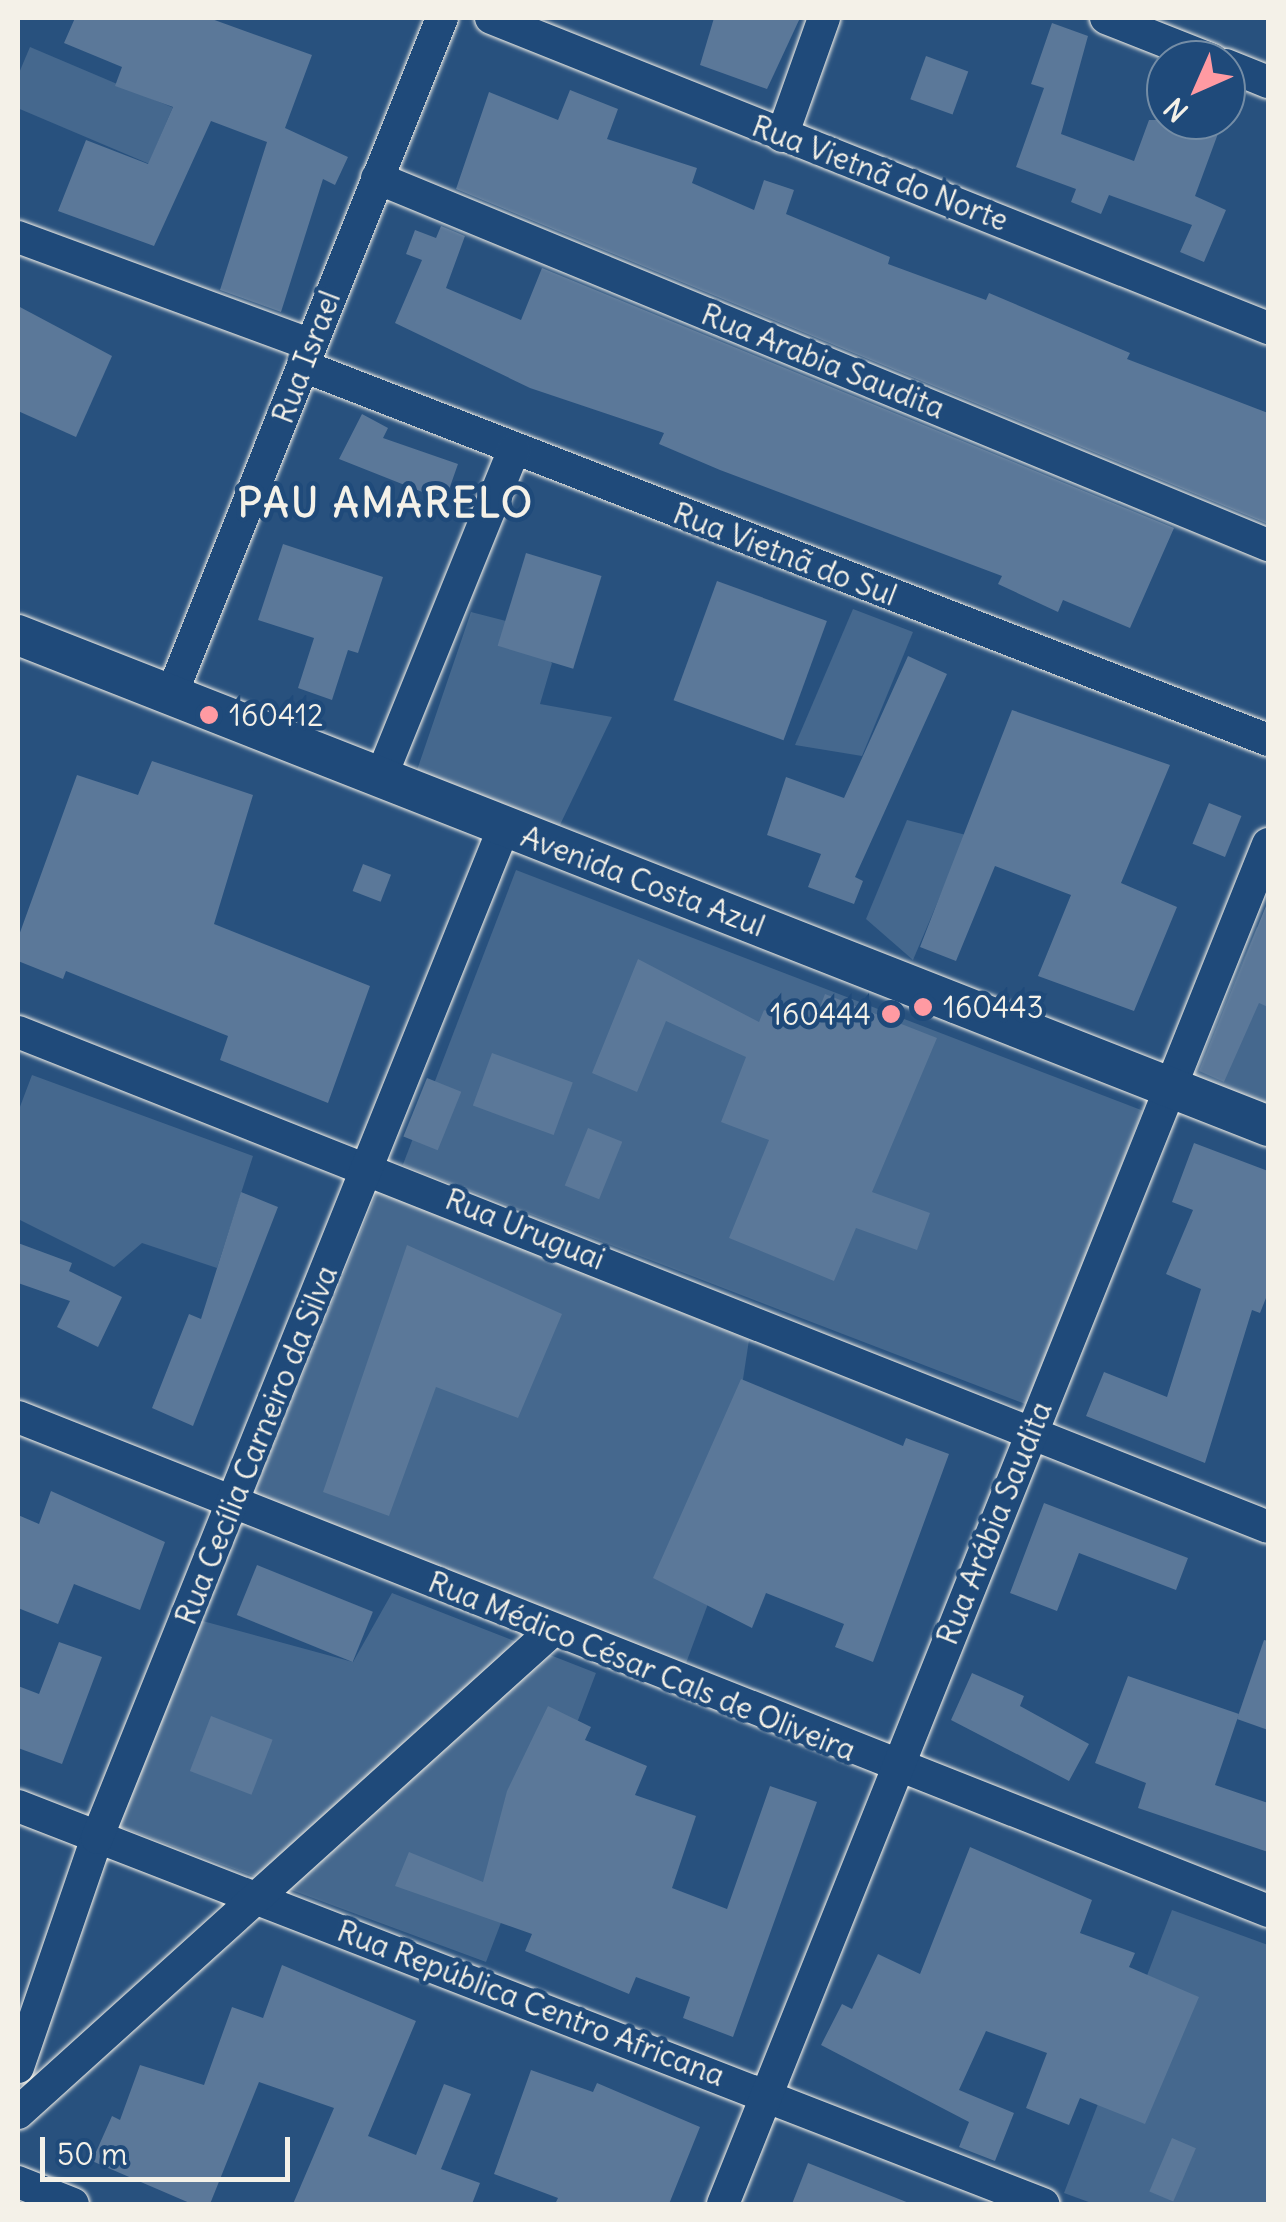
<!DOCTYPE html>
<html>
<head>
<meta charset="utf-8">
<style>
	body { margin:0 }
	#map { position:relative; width:1286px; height:2222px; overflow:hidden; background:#28517e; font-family:Delius,sans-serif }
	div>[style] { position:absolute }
	.green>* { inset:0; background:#45688e; transform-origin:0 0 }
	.building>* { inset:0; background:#5b7899; transform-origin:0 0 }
	.roads { filter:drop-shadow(0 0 2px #f4f1e8) drop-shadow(0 0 2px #f4f1e8) }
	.minor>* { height:32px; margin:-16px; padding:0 16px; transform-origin:16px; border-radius:16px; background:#1f4a7a }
	.tertiary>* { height:40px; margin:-20px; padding:0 20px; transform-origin:20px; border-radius:20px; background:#1f4a7a }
	.dots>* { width:28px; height:28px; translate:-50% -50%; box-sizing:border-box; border:5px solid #1f4a7a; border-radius:50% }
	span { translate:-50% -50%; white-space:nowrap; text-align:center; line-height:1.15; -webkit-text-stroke:9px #1f4a7a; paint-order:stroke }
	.street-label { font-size:30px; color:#f4f1e8 }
	.poi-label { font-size:30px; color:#f4f1e8 }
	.left { translate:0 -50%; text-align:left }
	.right { translate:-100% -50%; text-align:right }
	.district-label { font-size:40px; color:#f4f1e8; font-weight:700; letter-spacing:2.5px }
	.frame { position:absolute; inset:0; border:20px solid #f4f1e8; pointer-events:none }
	.north { position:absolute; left:1146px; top:40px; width:100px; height:100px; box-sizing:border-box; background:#1f4a7a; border:2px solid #748da6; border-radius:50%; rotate:225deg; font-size:28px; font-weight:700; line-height:40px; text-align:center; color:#f4f1e8 }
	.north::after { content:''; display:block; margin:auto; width:35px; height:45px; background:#ff9aa2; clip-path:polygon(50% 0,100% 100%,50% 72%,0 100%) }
	.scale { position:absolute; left:40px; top:2137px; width:250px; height:45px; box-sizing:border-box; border:5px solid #f4f1e8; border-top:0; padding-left:12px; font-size:30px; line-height:35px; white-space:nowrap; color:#f4f1e8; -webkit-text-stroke:8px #1f4a7a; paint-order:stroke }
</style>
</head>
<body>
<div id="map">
	<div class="green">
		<div style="left:30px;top:47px;width:155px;height:61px;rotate:23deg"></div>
		<div style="clip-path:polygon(853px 609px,913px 632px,862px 756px,795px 745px)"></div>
		<div style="clip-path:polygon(471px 612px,506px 621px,552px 663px,540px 704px,612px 717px,558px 829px,415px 776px)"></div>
		<div style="clip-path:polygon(907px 820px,966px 835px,913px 960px,866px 919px)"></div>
		<div style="left:516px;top:870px;width:671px;height:316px;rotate:21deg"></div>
		<div style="clip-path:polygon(1257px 927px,1268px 932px,1268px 1111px,1192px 1080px)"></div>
		<div style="clip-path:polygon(32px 1075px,253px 1156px,217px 1268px,142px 1243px,114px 1267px,18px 1219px,18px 1112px)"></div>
		<div style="clip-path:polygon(378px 1190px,749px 1340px,709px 1601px,685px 1666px,253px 1496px)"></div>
		<div style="clip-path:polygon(392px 1593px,596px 1673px,486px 1962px,118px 1826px,199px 1620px,353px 1662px)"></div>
		<div style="clip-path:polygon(1172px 1910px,1268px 1945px,1268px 2204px,1094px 2204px,1064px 2193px)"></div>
	</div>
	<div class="building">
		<div style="clip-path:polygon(75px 18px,209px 18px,312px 55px,285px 128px,348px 157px,335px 185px,323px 179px,281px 312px,220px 290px,267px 142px,211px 121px,154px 246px,58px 211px,86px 140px,148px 164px,173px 107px,115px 86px,122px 67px,64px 43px)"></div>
		<div style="clip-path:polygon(714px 18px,800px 18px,767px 89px,700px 65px)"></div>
		<div style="clip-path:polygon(1052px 23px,1088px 36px,1061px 134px,1134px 161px,1149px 120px,1223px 120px,1195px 196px,1226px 210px,1204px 262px,1180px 252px,1192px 225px,1109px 195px,1101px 214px,1071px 202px,1076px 189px,1016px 167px,1044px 88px,1031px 84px)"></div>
		<div style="left:926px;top:56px;width:45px;height:46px;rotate:20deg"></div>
		<div style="clip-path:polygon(570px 90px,618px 109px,607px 139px,697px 168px,692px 183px,754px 210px,764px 180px,794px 190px,786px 214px,890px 257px,888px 264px,986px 300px,989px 293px,1130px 353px,1127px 359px,1268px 413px,1268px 524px,456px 189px,489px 92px,558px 120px)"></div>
		<div style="clip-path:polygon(441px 226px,465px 236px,446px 288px,521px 320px,542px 268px,1174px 528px,1130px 628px,1063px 600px,1058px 612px,998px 584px,1002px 576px,720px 470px,659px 444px,664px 433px,530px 388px,395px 323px,422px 260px,406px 254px,415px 230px,436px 238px)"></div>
		<div style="clip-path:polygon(18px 306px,112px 356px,76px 437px,18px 411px)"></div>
		<div style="clip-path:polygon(362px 414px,388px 428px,383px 438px,458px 464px,445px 501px,339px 459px)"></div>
		<div style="clip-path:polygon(283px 544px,383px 577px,358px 653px,348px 650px,332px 700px,298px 688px,314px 638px,258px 620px)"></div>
		<div style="left:526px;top:553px;width:79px;height:97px;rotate:17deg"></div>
		<div style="left:717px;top:581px;width:117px;height:127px;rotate:20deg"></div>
		<div style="clip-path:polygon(908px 656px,947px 674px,855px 877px,863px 881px,854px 904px,808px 887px,821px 854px,767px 835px,786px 777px,844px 798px)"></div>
		<div style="clip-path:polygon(1012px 710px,1170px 765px,1121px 883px,1177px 907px,1134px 1011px,1038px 976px,1071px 895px,995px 866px,956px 961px,920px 947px)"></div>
		<div style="clip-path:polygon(152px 761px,253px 795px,214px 924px,370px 986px,328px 1103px,220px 1060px,228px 1036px,66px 971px,63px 979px,18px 961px,18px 938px,77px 775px,138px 795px)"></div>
		<div style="left:1209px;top:803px;width:35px;height:44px;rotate:22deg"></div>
		<div style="left:363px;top:864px;width:30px;height:29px;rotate:21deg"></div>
		<div style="clip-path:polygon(1268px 901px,1268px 1007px,1259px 1003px,1224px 1082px,1199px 1071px)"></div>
		<div style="clip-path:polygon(638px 959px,759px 1022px,764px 1010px,812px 1028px,825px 994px,937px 1038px,872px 1192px,930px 1213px,917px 1250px,856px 1228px,834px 1281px,729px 1238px,769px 1140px,721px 1122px,746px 1057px,666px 1021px,637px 1092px,592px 1073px)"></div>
		<div style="left:492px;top:1053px;width:86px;height:56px;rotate:20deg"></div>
		<div style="left:427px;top:1078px;width:37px;height:63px;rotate:22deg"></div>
		<div style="left:588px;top:1128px;width:37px;height:62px;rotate:22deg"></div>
		<div style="clip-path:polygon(1194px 1143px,1268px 1171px,1268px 1293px,1260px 1313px,1252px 1310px,1205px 1463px,1086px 1416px,1104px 1372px,1167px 1397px,1201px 1289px,1166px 1274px,1193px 1210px,1172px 1202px)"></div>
		<div style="clip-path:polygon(241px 1192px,278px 1207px,193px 1426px,152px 1408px,189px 1314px,201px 1319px)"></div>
		<div style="clip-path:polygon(18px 1243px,72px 1263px,69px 1271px,122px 1297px,98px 1347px,57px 1327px,70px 1301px,18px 1283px)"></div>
		<div style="clip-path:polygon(407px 1245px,562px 1314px,518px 1418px,436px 1387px,389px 1516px,323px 1492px)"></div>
		<div style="clip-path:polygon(741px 1379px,903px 1446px,906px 1438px,949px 1454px,873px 1662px,835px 1647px,844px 1624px,766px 1593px,752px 1628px,653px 1578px)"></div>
		<div style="clip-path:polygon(51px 1491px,165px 1542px,140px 1610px,74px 1584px,58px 1624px,18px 1608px,18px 1515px,39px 1524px)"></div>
		<div style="clip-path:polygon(1044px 1503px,1188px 1558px,1176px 1590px,1079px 1553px,1057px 1611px,1010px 1593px)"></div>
		<div style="left:257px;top:1565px;width:125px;height:54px;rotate:22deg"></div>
		<div style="clip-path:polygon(1264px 1640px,1268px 1641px,1268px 1730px,1237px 1719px)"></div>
		<div style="clip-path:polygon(59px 1642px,102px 1657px,62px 1764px,18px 1748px,18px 1686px,39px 1694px)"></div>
		<div style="clip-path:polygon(972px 1673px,1024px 1696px,1020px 1706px,1089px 1744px,1069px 1781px,951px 1720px)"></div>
		<div style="clip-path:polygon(1128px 1676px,1239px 1714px,1215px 1785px,1268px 1803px,1268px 1852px,1138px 1808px,1146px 1783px,1095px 1763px)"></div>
		<div style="clip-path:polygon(548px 1706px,591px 1727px,585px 1740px,647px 1766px,635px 1795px,696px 1816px,672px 1888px,727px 1909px,770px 1786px,817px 1802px,733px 2037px,683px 2018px,690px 1997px,636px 1977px,629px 1994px,525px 1951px,532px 1934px,395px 1886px,409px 1852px,483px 1882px,507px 1791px)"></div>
		<div style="left:211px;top:1716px;width:66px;height:59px;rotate:21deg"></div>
		<div style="clip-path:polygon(970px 1847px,1092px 1900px,1080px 1933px,1135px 1953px,1129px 1967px,1199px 1997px,1145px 2124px,1080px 2098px,1069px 2125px,1026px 2108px,1047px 2053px,986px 2031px,959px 2090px,1014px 2113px,995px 2161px,959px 2147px,969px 2122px,821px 2045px,842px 2004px,852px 2009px,878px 1954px,920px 1974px)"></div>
		<div style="clip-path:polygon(282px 1965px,416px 2021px,368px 2136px,416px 2155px,444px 2084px,471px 2094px,441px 2169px,480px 2183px,472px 2204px,293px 2204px,334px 2108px,259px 2082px,210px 2204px,192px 2204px,92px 2161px,112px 2116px,120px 2120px,140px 2065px,204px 2085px,232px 2007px,263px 2018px)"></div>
		<div style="clip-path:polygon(531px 2070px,593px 2092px,597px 2083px,700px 2127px,669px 2204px,555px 2204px,558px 2198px,494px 2174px)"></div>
		<div style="left:1172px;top:2138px;width:26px;height:58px;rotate:23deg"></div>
		<div style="clip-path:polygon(808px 2163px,909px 2203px,909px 2204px,792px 2204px)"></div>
	</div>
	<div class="roads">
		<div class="minor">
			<div style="left:491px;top:18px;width:837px;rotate:21.75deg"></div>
			<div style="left:1106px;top:18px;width:114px;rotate:21.6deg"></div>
			<div style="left:1226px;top:65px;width:45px;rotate:22deg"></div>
			<div style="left:782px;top:136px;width:125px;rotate:-70.4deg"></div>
			<div style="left:377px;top:178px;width:964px;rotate:22.39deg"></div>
			<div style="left:18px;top:237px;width:312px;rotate:20.2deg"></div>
			<div style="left:303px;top:366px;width:1035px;rotate:21.18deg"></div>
			<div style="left:171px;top:696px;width:730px;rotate:-68.21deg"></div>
			<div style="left:381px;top:777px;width:353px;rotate:-67.9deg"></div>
			<div style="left:18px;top:1032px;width:1344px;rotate:21.6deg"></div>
			<div style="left:18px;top:1417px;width:1344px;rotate:21.56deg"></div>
			<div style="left:18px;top:1806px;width:1100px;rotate:21.22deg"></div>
			<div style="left:18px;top:2067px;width:242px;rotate:-71deg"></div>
			<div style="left:97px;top:1838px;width:1090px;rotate:-68.07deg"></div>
			<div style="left:18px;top:2113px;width:721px;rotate:-42.08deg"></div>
			<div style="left:18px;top:2182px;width:59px;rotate:21.8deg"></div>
			<div style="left:723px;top:2204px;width:1465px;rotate:-68.16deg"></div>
		</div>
		<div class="tertiary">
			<div style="left:18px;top:635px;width:1343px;rotate:21.44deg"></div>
		</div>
	</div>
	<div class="dots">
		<div style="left:209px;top:715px;background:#ff9aa2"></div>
		<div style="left:923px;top:1007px;background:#ff9aa2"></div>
		<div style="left:891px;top:1014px;background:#ff9aa2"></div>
	</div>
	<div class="street-label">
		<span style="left:880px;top:173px;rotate:21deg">Rua Vietnã do Norte</span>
		<span style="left:306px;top:357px;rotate:-69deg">Rua Israel</span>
		<span style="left:823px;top:361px;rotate:22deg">Rua Arabia Saudita</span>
		<span style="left:785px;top:554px;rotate:21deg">Rua Vietnã do Sul</span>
		<span style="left:643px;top:881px;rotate:21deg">Avenida Costa Azul</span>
		<span style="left:525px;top:1229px;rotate:22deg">Rua Uruguai</span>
		<span style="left:256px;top:1445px;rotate:-68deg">Rua Cecília Carneiro da Silva</span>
		<span style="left:994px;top:1523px;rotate:-68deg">Rua Arábia Saudita</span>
		<span style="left:642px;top:1666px;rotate:22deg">Rua Médico César Cals de Oliveira</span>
		<span style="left:531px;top:2003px;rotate:21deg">Rua República Centro Africana</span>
	</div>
	<div class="poi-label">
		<span class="left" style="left:229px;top:715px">160412</span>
		<span class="left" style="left:943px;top:1007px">160443</span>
		<span class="right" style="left:871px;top:1014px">160444</span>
	</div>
	<div class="district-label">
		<span style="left:386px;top:503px">PAU AMARELO</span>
	</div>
	<div class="frame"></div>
	<div class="north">N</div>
	<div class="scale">50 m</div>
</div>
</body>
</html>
